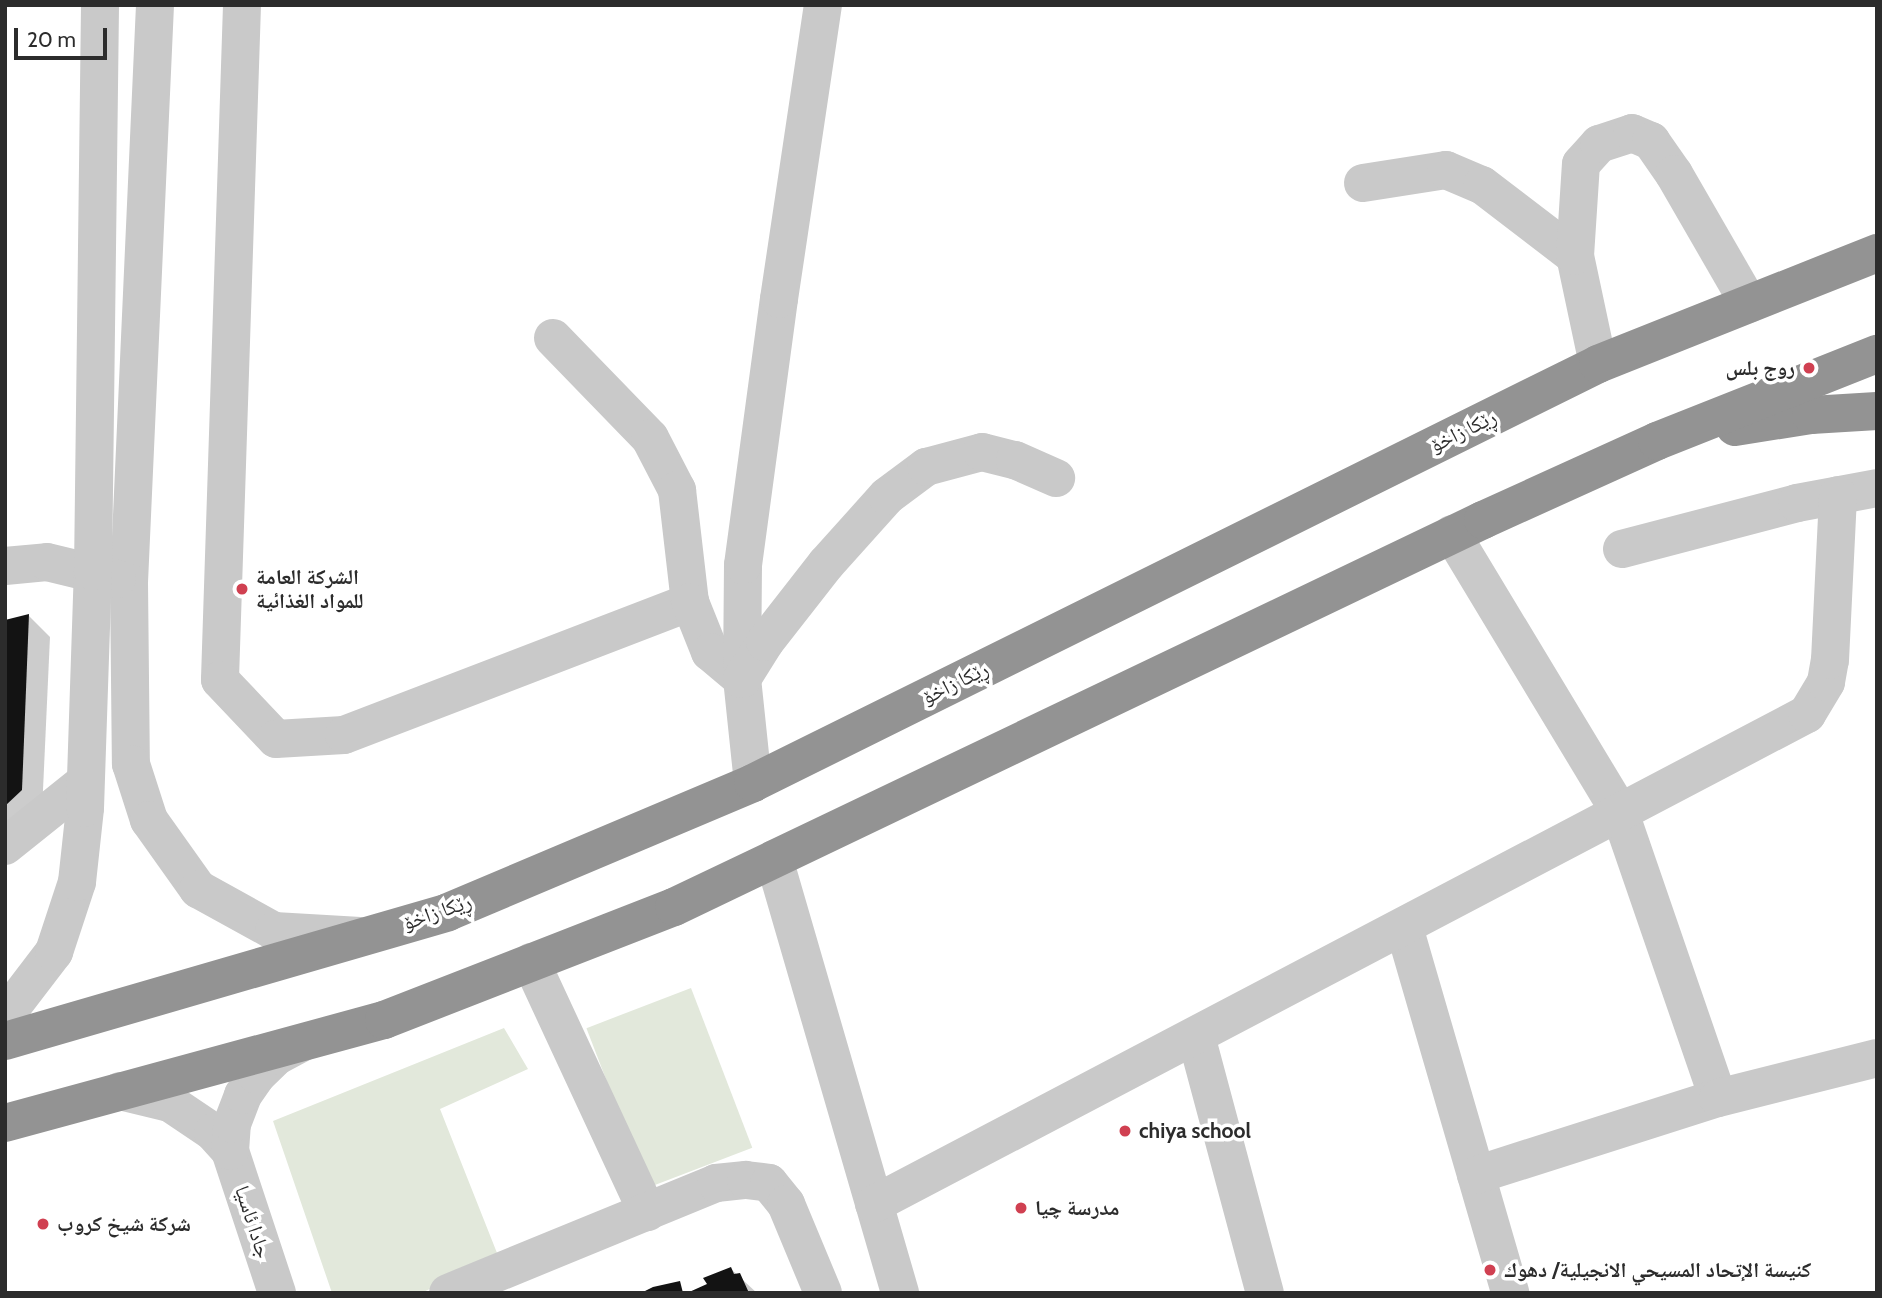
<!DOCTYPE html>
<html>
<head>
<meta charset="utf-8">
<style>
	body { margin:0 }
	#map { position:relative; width:1882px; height:1298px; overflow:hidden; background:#fff; font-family:Cabin,"Noto Naskh Arabic",sans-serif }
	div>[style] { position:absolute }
	.green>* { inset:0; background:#e2e8db; transform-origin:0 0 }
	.shadow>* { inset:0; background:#0003 }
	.building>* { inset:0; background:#131313 }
	.minor>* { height:38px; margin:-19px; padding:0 19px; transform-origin:19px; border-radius:19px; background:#c9c9c9 }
	.highway>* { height:38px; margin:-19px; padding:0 19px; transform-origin:19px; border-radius:19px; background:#939393 }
	.dots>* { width:19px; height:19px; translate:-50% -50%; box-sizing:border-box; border:4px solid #fff; border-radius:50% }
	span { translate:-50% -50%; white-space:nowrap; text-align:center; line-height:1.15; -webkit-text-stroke:7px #fff; paint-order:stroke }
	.poi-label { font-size:21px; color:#2c2c2c; font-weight:700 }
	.right { translate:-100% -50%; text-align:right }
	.left { translate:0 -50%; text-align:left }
	.street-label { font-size:21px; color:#2c2c2c }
	.frame { position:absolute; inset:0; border:7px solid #2c2c2c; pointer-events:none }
	.scale { position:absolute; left:14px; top:28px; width:93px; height:32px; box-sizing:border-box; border:4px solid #2c2c2c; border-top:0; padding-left:9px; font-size:21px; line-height:24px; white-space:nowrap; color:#2c2c2c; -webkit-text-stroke:5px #fff; paint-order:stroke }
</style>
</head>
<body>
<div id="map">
	<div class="green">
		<div style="left:691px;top:988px;width:171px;height:112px;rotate:69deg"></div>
		<div style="clip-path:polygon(504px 1028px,528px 1069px,440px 1109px,499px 1258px,421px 1293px,332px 1293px,273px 1121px)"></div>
	</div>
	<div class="shadow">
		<div style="clip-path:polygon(29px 616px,50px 637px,42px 812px,5px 846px,5px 622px)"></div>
		<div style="clip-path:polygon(731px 1269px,757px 1293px,691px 1293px,710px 1284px)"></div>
	</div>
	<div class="building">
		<div style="clip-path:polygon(29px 614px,22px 790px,5px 806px,5px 620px)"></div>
		<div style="clip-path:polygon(731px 1267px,734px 1274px,740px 1273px,749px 1293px,687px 1293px,707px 1284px,703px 1278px)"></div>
		<div style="clip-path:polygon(680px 1281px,683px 1293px,641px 1293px,653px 1287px)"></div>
	</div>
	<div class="minor">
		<div style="left:155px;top:5px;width:579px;rotate:92.58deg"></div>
		<div style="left:129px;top:583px;width:181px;rotate:89.4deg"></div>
		<div style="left:131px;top:764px;width:59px;rotate:72.2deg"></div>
		<div style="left:149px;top:820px;width:85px;rotate:54.6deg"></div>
		<div style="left:198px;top:889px;width:87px;rotate:28.9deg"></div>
		<div style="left:274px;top:931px;width:86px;rotate:3.3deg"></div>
		<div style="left:242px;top:5px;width:675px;rotate:91.87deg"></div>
		<div style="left:220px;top:680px;width:81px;rotate:46.5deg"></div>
		<div style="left:276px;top:739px;width:68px;rotate:-3.4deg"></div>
		<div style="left:344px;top:735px;width:371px;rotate:-21deg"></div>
		<div style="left:1363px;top:183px;width:84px;rotate:-8.9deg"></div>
		<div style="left:1446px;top:170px;width:39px;rotate:23deg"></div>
		<div style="left:1482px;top:185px;width:117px;rotate:37.4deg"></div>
		<div style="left:553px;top:338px;width:139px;rotate:45.9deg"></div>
		<div style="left:650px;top:438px;width:59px;rotate:62.6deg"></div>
		<div style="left:677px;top:490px;width:113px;rotate:83.4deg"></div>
		<div style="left:690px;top:602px;width:54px;rotate:68.2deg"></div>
		<div style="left:710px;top:652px;width:42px;rotate:40.2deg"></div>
		<div style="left:1598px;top:364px;width:110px;rotate:-102deg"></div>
		<div style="left:1575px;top:256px;width:92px;rotate:-86.3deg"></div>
		<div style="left:1581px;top:164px;width:27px;rotate:-48deg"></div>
		<div style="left:1599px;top:144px;width:35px;rotate:-18deg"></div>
		<div style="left:1632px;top:133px;width:21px;rotate:23deg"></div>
		<div style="left:1651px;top:141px;width:40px;rotate:55.1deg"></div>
		<div style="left:1674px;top:174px;width:150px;rotate:60deg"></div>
		<div style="left:1452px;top:534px;width:326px;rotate:58.9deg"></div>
		<div style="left:1620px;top:813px;width:301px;rotate:71deg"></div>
		<div style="left:1622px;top:549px;width:181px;rotate:-14.7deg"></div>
		<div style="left:1797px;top:503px;width:81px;rotate:-10.6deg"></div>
		<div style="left:5px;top:566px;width:42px;rotate:-5.4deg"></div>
		<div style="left:47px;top:562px;width:72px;rotate:13.7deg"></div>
		<div style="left:742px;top:679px;width:114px;rotate:-89.5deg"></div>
		<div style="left:743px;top:565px;width:268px;rotate:-82.3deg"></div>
		<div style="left:779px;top:299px;width:297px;rotate:-81.5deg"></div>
		<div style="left:753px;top:783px;width:105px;rotate:-96deg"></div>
		<div style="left:742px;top:679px;width:44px;rotate:-58.1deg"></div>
		<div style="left:765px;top:642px;width:99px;rotate:-52deg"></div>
		<div style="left:826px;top:564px;width:91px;rotate:-48.1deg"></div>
		<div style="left:887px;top:496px;width:49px;rotate:-36.6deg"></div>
		<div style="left:926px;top:467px;width:58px;rotate:-15deg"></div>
		<div style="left:982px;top:452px;width:34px;rotate:14deg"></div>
		<div style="left:1015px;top:460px;width:45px;rotate:23.7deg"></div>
		<div style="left:5px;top:846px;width:102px;rotate:-38.7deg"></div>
		<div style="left:774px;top:859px;width:452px;rotate:73.8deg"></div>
		<div style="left:1404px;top:927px;width:381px;rotate:73.8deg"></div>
		<div style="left:531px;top:962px;width:276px;rotate:65.1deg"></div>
		<div style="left:5px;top:1016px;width:81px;rotate:-52.6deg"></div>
		<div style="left:54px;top:952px;width:74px;rotate:-71.8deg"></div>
		<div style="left:77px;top:882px;width:74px;rotate:-83.8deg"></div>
		<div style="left:85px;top:808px;width:237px;rotate:-88.1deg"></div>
		<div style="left:93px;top:571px;width:566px;rotate:-89.29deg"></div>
		<div style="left:1196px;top:1036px;width:266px;rotate:75deg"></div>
		<div style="left:120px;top:1091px;width:51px;rotate:13.5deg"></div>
		<div style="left:170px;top:1103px;width:52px;rotate:34deg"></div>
		<div style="left:213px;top:1132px;width:25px;rotate:48deg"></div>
		<div style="left:1476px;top:1175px;width:254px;rotate:-17.7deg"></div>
		<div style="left:1718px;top:1098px;width:164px;rotate:-14.1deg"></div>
		<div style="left:874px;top:1204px;width:1054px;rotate:-27.71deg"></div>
		<div style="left:1807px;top:714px;width:37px;rotate:-59deg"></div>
		<div style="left:1826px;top:682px;width:22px;rotate:-80deg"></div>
		<div style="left:1830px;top:660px;width:165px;rotate:-87.2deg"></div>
		<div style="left:277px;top:1293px;width:150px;rotate:-108.3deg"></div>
		<div style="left:230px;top:1151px;width:27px;rotate:-86deg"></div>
		<div style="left:232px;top:1124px;width:31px;rotate:-69deg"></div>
		<div style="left:243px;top:1095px;width:24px;rotate:-55deg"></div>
		<div style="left:257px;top:1075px;width:28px;rotate:-44deg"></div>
		<div style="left:277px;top:1056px;width:26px;rotate:-28deg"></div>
		<div style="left:448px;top:1293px;width:290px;rotate:-22.3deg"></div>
		<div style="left:716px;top:1183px;width:30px;rotate:-6deg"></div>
		<div style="left:746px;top:1180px;width:23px;rotate:7deg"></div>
		<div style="left:769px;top:1183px;width:27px;rotate:51deg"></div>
		<div style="left:786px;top:1204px;width:96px;rotate:67.4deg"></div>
	</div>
	<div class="highway">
		<div style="left:1735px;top:427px;width:77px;rotate:-9deg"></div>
		<div style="left:1811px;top:415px;width:66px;rotate:-3.5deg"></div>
		<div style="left:5px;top:1041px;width:461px;rotate:-16.2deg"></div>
		<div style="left:448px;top:912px;width:331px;rotate:-22.9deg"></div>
		<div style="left:753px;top:783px;width:943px;rotate:-26.37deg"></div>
		<div style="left:1598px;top:364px;width:300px;rotate:-21.7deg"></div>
		<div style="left:5px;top:1123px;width:393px;rotate:-15.2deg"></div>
		<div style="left:384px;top:1020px;width:311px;rotate:-21.3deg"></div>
		<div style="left:674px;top:907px;width:897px;rotate:-25.56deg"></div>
		<div style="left:1483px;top:520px;width:191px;rotate:-24.4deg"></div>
		<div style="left:1657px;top:441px;width:237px;rotate:-21.6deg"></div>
	</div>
	<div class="dots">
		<div style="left:1809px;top:368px;background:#d04051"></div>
		<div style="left:242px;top:589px;background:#d04051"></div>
		<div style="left:1125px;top:1131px;background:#d04051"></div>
		<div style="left:1021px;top:1208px;background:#d04051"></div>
		<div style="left:43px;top:1224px;background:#d04051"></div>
		<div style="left:1490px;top:1270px;background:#d04051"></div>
	</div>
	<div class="poi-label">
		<span class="right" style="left:1795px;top:368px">روج بلس</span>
		<span class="left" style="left:256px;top:589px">الشركة العامة<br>للمواد الغذائية</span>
		<span class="left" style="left:1139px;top:1131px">chiya school</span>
		<span class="left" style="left:1035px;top:1208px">مدرسة چيا</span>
		<span class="left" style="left:57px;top:1224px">شركة شيخ كروب</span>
		<span class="left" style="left:1504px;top:1270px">كنيسة الإتحاد المسيحي الانجيلية/ دهوك</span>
	</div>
	<div class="street-label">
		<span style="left:1463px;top:431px;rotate:-26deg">ڕێکا زاخۆ</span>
		<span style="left:955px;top:683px;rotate:-26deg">ڕێکا زاخۆ</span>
		<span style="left:437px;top:912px;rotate:-19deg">ڕێکا زاخۆ</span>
		<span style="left:253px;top:1222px;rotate:72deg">جادا ئاسيا</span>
	</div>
	<div class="frame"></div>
	<div class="scale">20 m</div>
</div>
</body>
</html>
